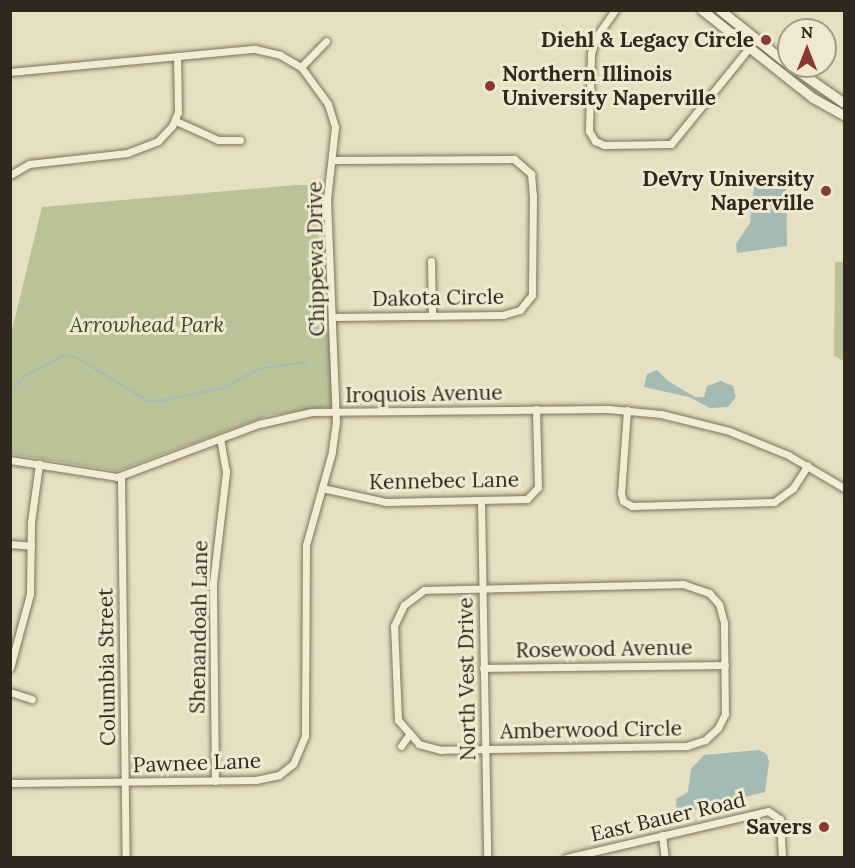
<!DOCTYPE html>
<html>
<head>
<meta charset="utf-8">
<style>
	body { margin:0 }
	#map { position:relative; width:855px; height:868px; overflow:hidden; background:#e7dfc2; font-family:Lora,serif }
	div>[style] { position:absolute }
	.green>* { inset:0; background:#bac398 }
	.water>* { inset:0; background:#a4bab5 }
	.stream>* { height:1.5px; margin:-0.75px; padding:0 0.75px; transform-origin:0.75px; border-radius:0.75px; background:#a4bab5 }
	.roads { filter:drop-shadow(0 0 2px #7e715c) drop-shadow(0 0 2px #7e715c) }
	.street>* { height:7px; margin:-3.5px; padding:0 3.5px; transform-origin:3.5px; border-radius:3.5px; background:#f3ecd4 }
	.secondary>* { height:9px; margin:-4.5px; padding:0 4.5px; transform-origin:4.5px; border-radius:4.5px; background:#f3ecd4 }
	.dots>* { width:16px; height:16px; translate:-50% -50%; box-sizing:border-box; border:3px solid #efe9d0; border-radius:50% }
	span { translate:-50% -50%; white-space:nowrap; text-align:center; line-height:1.15; -webkit-text-stroke:6px #efe9d0; paint-order:stroke }
	.poi-label { font-size:21px; color:#30281e; font-weight:700 }
	.right { translate:-100% -50%; text-align:right }
	.left { translate:0 -50%; text-align:left }
	.street-label { font-size:21px; color:#30281e }
	.park-label { font-size:21px; color:#3e4a27; font-style:italic }
	.frame { position:absolute; inset:0; border:12px solid #30281e; pointer-events:none }
	.north { position:absolute; left:777px; top:18px; width:60px; height:60px; box-sizing:border-box; background:#efe9d0; border:2px solid #a39c89; border-radius:50%; rotate:0deg; font-size:16px; font-weight:700; line-height:24px; text-align:center; color:#30281e }
	.north::after { content:''; display:block; margin:auto; width:21px; height:27px; background:#853a34; clip-path:polygon(50% 0,100% 100%,50% 72%,0 100%) }
</style>
</head>
<body>
<div id="map">
	<div class="green">
		<div style="clip-path:polygon(296px 185px,327px 185px,335px 406px,270px 415px,117px 471px,11px 454px,11px 334px,42px 207px)"></div>
		<div style="clip-path:polygon(835px 262px,844px 262px,844px 361px,834px 356px)"></div>
	</div>
	<div class="water">
		<div style="clip-path:polygon(783px 178px,786px 183px,787px 246px,737px 253px,736px 244px,750px 223px,754px 187px,763px 179px)"></div>
		<div style="clip-path:polygon(657px 370px,668px 381px,695px 397px,704px 397px,707px 386px,721px 381px,733px 386px,736px 397px,728px 407px,710px 408px,689px 397px,644px 387px,647px 374px)"></div>
		<div style="clip-path:polygon(759px 750px,767px 754px,769px 762px,765px 792px,677px 814px,676px 799px,688px 792px,691px 769px,704px 755px)"></div>
	</div>
	<div class="stream">
		<div style="left:10px;top:392px;width:21px;rotate:-47deg"></div>
		<div style="left:24px;top:377px;width:43px;rotate:-28.9deg"></div>
		<div style="left:62px;top:356px;width:14px;rotate:4deg"></div>
		<div style="left:76px;top:357px;width:84px;rotate:31.4deg"></div>
		<div style="left:148px;top:401px;width:12px"></div>
		<div style="left:160px;top:401px;width:64px;rotate:-11.7deg"></div>
		<div style="left:223px;top:388px;width:41px;rotate:-27.8deg"></div>
		<div style="left:259px;top:369px;width:48px;rotate:-8.5deg"></div>
	</div>
	<div class="roads">
		<div class="street">
			<div style="left:615px;top:10px;width:33px;rotate:125deg"></div>
			<div style="left:596px;top:37px;width:17px;rotate:107deg"></div>
			<div style="left:591px;top:53px;width:78px;rotate:91.5deg"></div>
			<div style="left:589px;top:131px;width:12px;rotate:59deg"></div>
			<div style="left:595px;top:141px;width:10px;rotate:24deg"></div>
			<div style="left:604px;top:145px;width:67px;rotate:-0.9deg"></div>
			<div style="left:671px;top:144px;width:124px;rotate:-50.9deg"></div>
			<div style="left:301px;top:67px;width:36px;rotate:-46deg"></div>
			<div style="left:10px;top:72px;width:246px;rotate:-5.4deg"></div>
			<div style="left:255px;top:49px;width:26px;rotate:13deg"></div>
			<div style="left:280px;top:55px;width:24px;rotate:30deg"></div>
			<div style="left:301px;top:67px;width:46px;rotate:53.9deg"></div>
			<div style="left:328px;top:104px;width:24px;rotate:73deg"></div>
			<div style="left:335px;top:127px;width:73px;rotate:96.3deg"></div>
			<div style="left:327px;top:200px;width:222px;rotate:87.7deg"></div>
			<div style="left:336px;top:422px;width:30px;rotate:98deg"></div>
			<div style="left:332px;top:452px;width:97px;rotate:105.6deg"></div>
			<div style="left:306px;top:545px;width:191px;rotate:90.3deg"></div>
			<div style="left:305px;top:736px;width:30px;rotate:113deg"></div>
			<div style="left:293px;top:764px;width:18px;rotate:142deg"></div>
			<div style="left:279px;top:775px;width:24px;rotate:168deg"></div>
			<div style="left:256px;top:780px;width:246px;rotate:179.3deg"></div>
			<div style="left:176px;top:121px;width:46px;rotate:24.3deg"></div>
			<div style="left:218px;top:140px;width:22px"></div>
			<div style="left:333px;top:160px;width:181px;rotate:-0.3deg"></div>
			<div style="left:514px;top:159px;width:23px;rotate:41deg"></div>
			<div style="left:531px;top:174px;width:21px;rotate:85deg"></div>
			<div style="left:533px;top:195px;width:100px;rotate:90.6deg"></div>
			<div style="left:532px;top:295px;width:19px;rotate:129deg"></div>
			<div style="left:520px;top:310px;width:18px;rotate:164deg"></div>
			<div style="left:503px;top:315px;width:169px;rotate:179.3deg"></div>
			<div style="left:10px;top:175px;width:22px;rotate:-30deg"></div>
			<div style="left:29px;top:164px;width:99px;rotate:-6.4deg"></div>
			<div style="left:127px;top:153px;width:33px;rotate:-21deg"></div>
			<div style="left:158px;top:141px;width:21px;rotate:-47deg"></div>
			<div style="left:172px;top:126px;width:15px;rotate:-67deg"></div>
			<div style="left:178px;top:112px;width:56px;rotate:-91deg"></div>
			<div style="left:431px;top:261px;width:54px;rotate:88.9deg"></div>
			<div style="left:627px;top:410px;width:83px;rotate:94.1deg"></div>
			<div style="left:621px;top:493px;width:8px;rotate:76deg"></div>
			<div style="left:623px;top:501px;width:10px;rotate:29deg"></div>
			<div style="left:632px;top:506px;width:142px;rotate:-1.6deg"></div>
			<div style="left:774px;top:502px;width:24px;rotate:-36deg"></div>
			<div style="left:793px;top:488px;width:27px;rotate:-57deg"></div>
			<div style="left:10px;top:460px;width:108px;rotate:9deg"></div>
			<div style="left:117px;top:477px;width:152px;rotate:-20.5deg"></div>
			<div style="left:259px;top:424px;width:54px;rotate:-12.8deg"></div>
			<div style="left:312px;top:412px;width:296px;rotate:-0.6deg"></div>
			<div style="left:608px;top:409px;width:53px;rotate:5.4deg"></div>
			<div style="left:661px;top:414px;width:70px;rotate:14deg"></div>
			<div style="left:729px;top:431px;width:64px;rotate:22.1deg"></div>
			<div style="left:788px;top:455px;width:65px;rotate:30.5deg"></div>
			<div style="left:121px;top:476px;width:382px;rotate:89.3deg"></div>
			<div style="left:322px;top:488px;width:66px;rotate:12.3deg"></div>
			<div style="left:386px;top:502px;width:141px;rotate:-1.2deg"></div>
			<div style="left:527px;top:499px;width:16px;rotate:-47deg"></div>
			<div style="left:538px;top:487px;width:78px;rotate:-91.5deg"></div>
			<div style="left:481px;top:501px;width:357px;rotate:89deg"></div>
			<div style="left:10px;top:544px;width:21px;rotate:5deg"></div>
			<div style="left:683px;top:584px;width:28px;rotate:19deg"></div>
			<div style="left:709px;top:593px;width:15px;rotate:48deg"></div>
			<div style="left:719px;top:604px;width:20px;rotate:75deg"></div>
			<div style="left:724px;top:623px;width:91px;rotate:89.4deg"></div>
			<div style="left:725px;top:714px;width:16px;rotate:117deg"></div>
			<div style="left:718px;top:728px;width:18px;rotate:137deg"></div>
			<div style="left:705px;top:740px;width:19px;rotate:162deg"></div>
			<div style="left:687px;top:746px;width:246px;rotate:179.1deg"></div>
			<div style="left:441px;top:750px;width:23px;rotate:-165deg"></div>
			<div style="left:419px;top:744px;width:32px;rotate:-131deg"></div>
			<div style="left:398px;top:720px;width:94px;rotate:-92.4deg"></div>
			<div style="left:394px;top:626px;width:23px;rotate:-65deg"></div>
			<div style="left:404px;top:605px;width:25px;rotate:-37deg"></div>
			<div style="left:424px;top:590px;width:259px;rotate:-1.3deg"></div>
			<div style="left:10px;top:668px;width:77px;rotate:-74.9deg"></div>
			<div style="left:30px;top:594px;width:72px;rotate:-89.2deg"></div>
			<div style="left:31px;top:522px;width:59px;rotate:-82.1deg"></div>
			<div style="left:483px;top:668px;width:242px;rotate:-0.7deg"></div>
			<div style="left:10px;top:692px;width:23px;rotate:18deg"></div>
			<div style="left:401px;top:746px;width:12px;rotate:-55deg"></div>
			<div style="left:215px;top:781px;width:198px;rotate:-90.6deg"></div>
			<div style="left:213px;top:583px;width:112px;rotate:-83.3deg"></div>
			<div style="left:226px;top:472px;width:34px;rotate:-100deg"></div>
			<div style="left:662px;top:835px;width:23px;rotate:83deg"></div>
			<div style="left:566px;top:858px;width:207px;rotate:-13.1deg"></div>
			<div style="left:768px;top:811px;width:14px;rotate:34deg"></div>
			<div style="left:780px;top:819px;width:39px;rotate:87deg"></div>
		</div>
		<div class="secondary">
			<div style="left:702px;top:10px;width:142px;rotate:38.4deg"></div>
			<div style="left:813px;top:98px;width:35px;rotate:29deg"></div>
			<div style="left:720px;top:10px;width:88px;rotate:38.6deg"></div>
			<div style="left:791px;top:66px;width:65px;rotate:34.9deg"></div>
		</div>
	</div>
	<div class="dots">
		<div style="left:766px;top:40px;background:#853a34"></div>
		<div style="left:490px;top:86px;background:#853a34"></div>
		<div style="left:826px;top:191px;background:#853a34"></div>
		<div style="left:824px;top:827px;background:#853a34"></div>
	</div>
	<div class="poi-label">
		<span class="right" style="left:754px;top:40px">Diehl &amp; Legacy Circle</span>
		<span class="left" style="left:502px;top:86px">Northern Illinois<br>University Naperville</span>
		<span class="right" style="left:814px;top:191px">DeVry University<br>Naperville</span>
		<span class="right" style="left:812px;top:827px">Savers</span>
	</div>
	<div class="street-label">
		<span style="left:316px;top:259px;rotate:-91deg">Chippewa Drive</span>
		<span style="left:438px;top:298px;rotate:-1deg">Dakota Circle</span>
		<span style="left:424px;top:394px;rotate:-1deg">Iroquois Avenue</span>
		<span style="left:444px;top:481px;rotate:-1deg">Kennebec Lane</span>
		<span style="left:199px;top:627px;rotate:-89deg">Shenandoah Lane</span>
		<span style="left:604px;top:649px;rotate:-1deg">Rosewood Avenue</span>
		<span style="left:107px;top:667px;rotate:-91deg">Columbia Street</span>
		<span style="left:467px;top:679px;rotate:-91deg">North Vest Drive</span>
		<span style="left:591px;top:730px;rotate:-1deg">Amberwood Circle</span>
		<span style="left:197px;top:763px;rotate:-2deg">Pawnee Lane</span>
		<span style="left:668px;top:817px;rotate:-13deg">East Bauer Road</span>
	</div>
	<div class="park-label">
		<span style="left:147px;top:325px">Arrowhead Park</span>
	</div>
	<div class="frame"></div>
	<div class="north">N</div>
</div>
</body>
</html>
